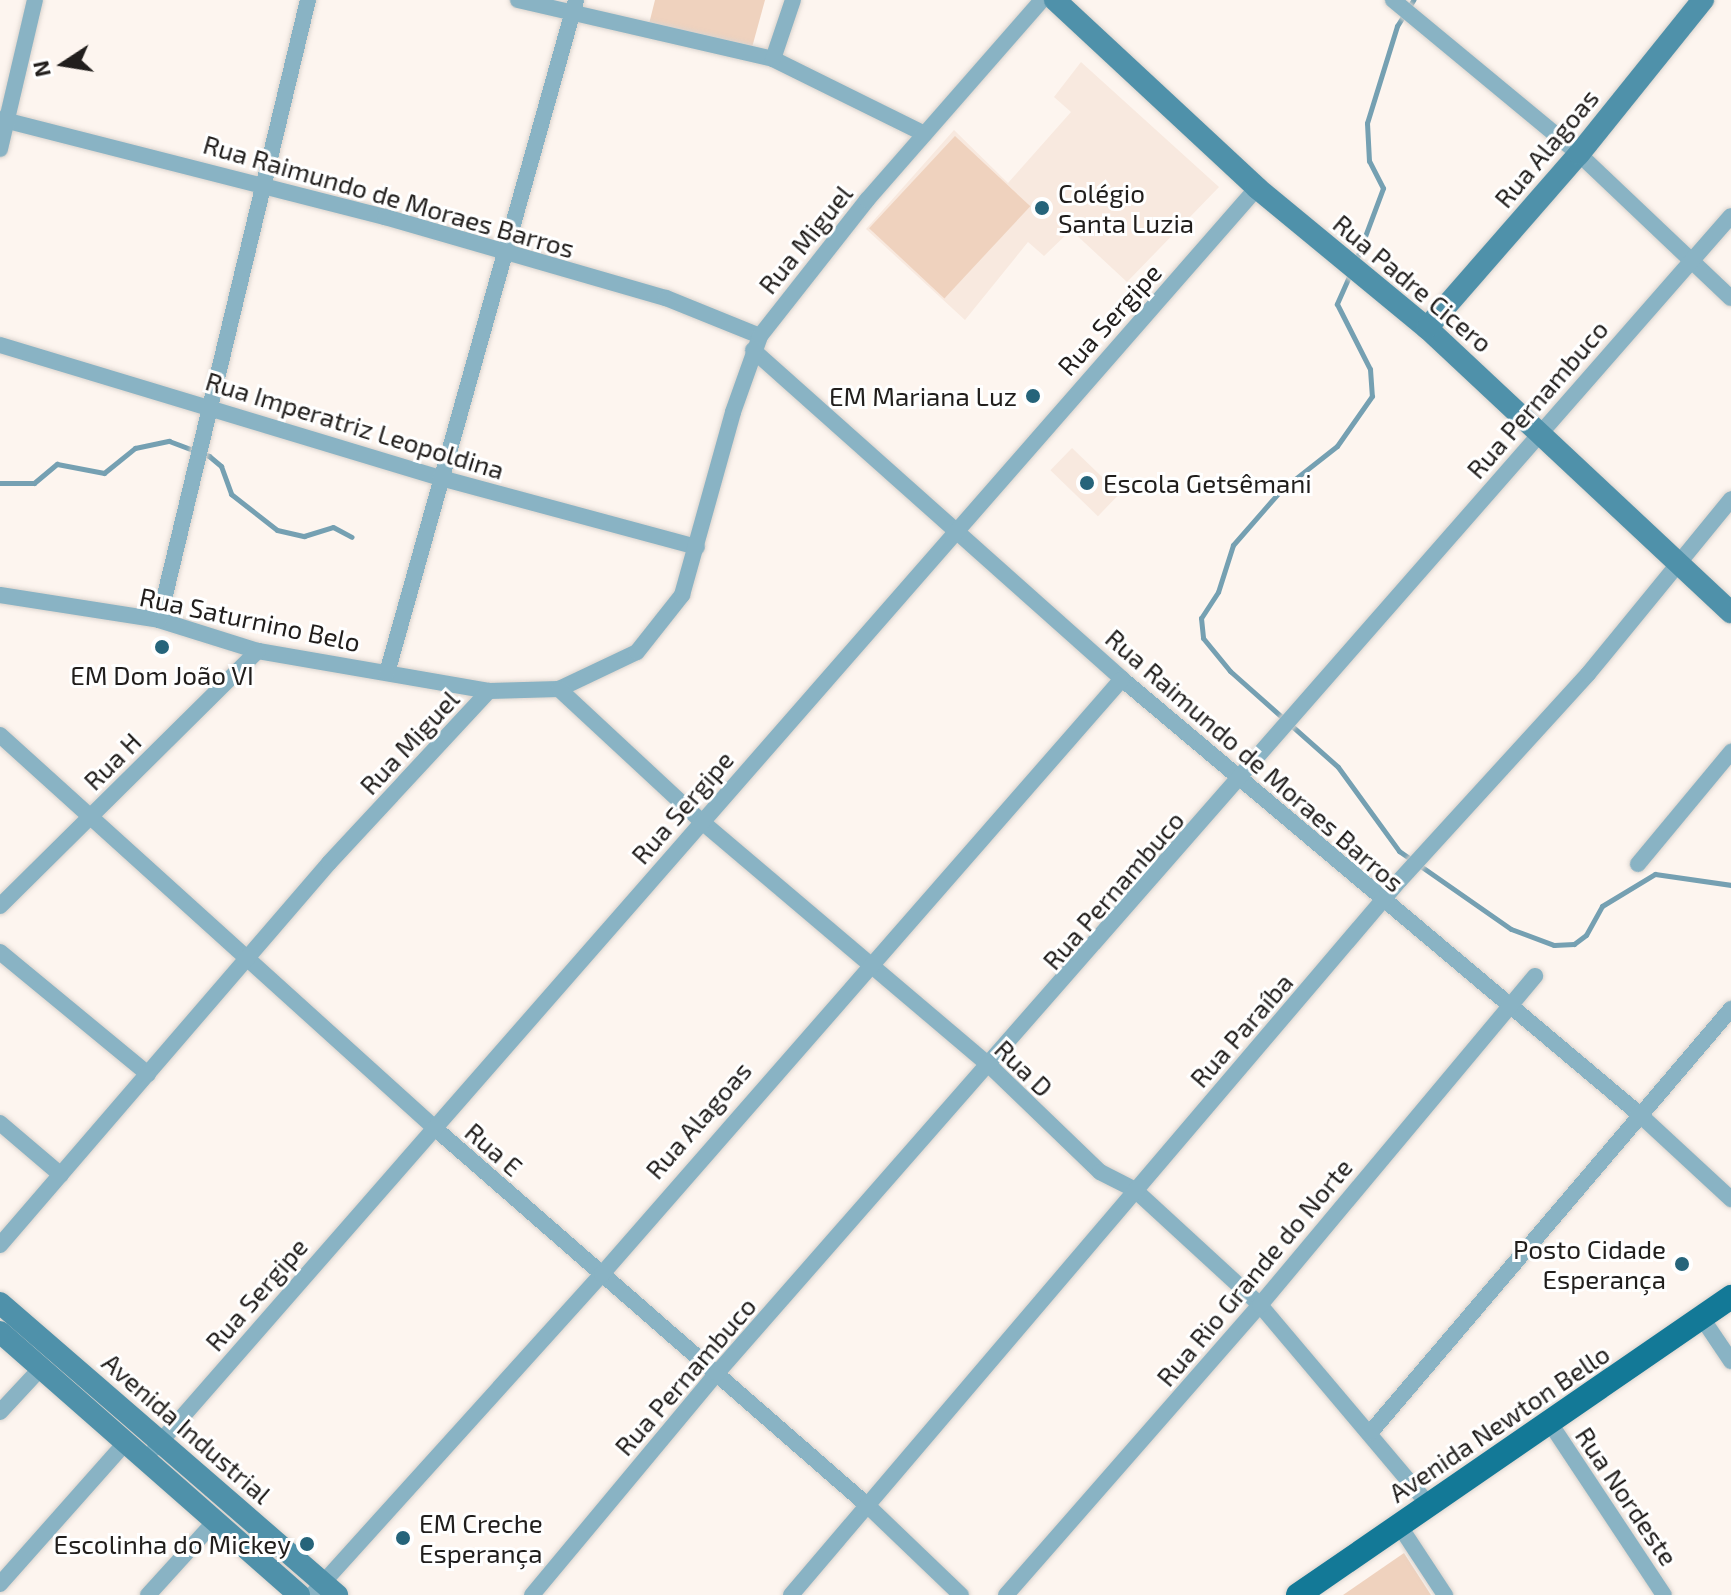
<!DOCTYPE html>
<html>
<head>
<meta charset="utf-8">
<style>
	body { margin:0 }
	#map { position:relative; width:1731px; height:1595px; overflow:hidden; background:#fdf5ef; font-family:"Exo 2",sans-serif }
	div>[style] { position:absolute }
	.built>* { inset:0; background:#f8e9df; transform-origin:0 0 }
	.green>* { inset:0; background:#efd2be; transform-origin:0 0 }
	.stream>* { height:5px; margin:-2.5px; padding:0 2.5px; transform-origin:2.5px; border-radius:2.5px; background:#75a0b2 }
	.roads { filter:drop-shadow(0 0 2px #dad3cd) drop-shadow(0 0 2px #dad3cd) }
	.street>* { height:16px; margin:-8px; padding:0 8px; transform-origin:8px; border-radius:8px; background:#89b3c4 }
	.secondary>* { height:22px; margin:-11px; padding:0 11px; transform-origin:11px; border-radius:11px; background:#4f91aa }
	.primary>* { height:24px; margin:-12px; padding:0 12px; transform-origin:12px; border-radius:12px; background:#137997 }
	.dots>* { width:22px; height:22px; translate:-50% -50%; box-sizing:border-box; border:4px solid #fff; border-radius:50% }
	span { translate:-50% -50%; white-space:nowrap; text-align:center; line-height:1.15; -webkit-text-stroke:6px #fff; paint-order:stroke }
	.street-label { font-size:26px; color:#211e1c }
	.poi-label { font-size:26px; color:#211e1c }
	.left { translate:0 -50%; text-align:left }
	.right { translate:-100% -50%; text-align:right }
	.north { position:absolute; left:24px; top:24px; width:80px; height:80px; -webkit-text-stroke:6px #fff; paint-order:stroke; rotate:258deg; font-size:22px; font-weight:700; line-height:32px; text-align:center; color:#211e1c }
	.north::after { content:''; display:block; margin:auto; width:28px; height:36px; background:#211e1c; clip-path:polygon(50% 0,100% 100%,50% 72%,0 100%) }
</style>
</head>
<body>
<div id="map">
	<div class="built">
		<div style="clip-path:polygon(1081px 62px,1219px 187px,1127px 282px,1071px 230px,1044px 256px,1028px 242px,965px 320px,866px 229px,954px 130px,1008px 183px,1071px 112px,1054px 97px)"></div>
		<div style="left:1072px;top:448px;width:66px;height:31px;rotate:44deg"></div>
	</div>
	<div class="green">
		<div style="clip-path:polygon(655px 0,765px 0,751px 51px,649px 24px)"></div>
		<div style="left:955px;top:136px;width:103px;height:126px;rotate:43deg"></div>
		<div style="clip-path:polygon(1404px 1553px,1431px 1595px,1343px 1595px)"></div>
	</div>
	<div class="stream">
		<div style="left:1355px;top:263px;width:80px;rotate:-69.5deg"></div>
		<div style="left:1383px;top:188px;width:30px;rotate:-117deg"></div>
		<div style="left:1369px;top:161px;width:38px;rotate:-93deg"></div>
		<div style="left:1367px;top:123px;width:102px;rotate:-72.8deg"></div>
		<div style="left:1397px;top:26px;width:31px;rotate:-58deg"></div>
		<div style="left:1351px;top:272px;width:35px;rotate:114deg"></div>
		<div style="left:1337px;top:304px;width:73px;rotate:63.1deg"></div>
		<div style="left:1370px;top:369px;width:27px;rotate:86deg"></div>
		<div style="left:1372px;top:396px;width:61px;rotate:125deg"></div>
		<div style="left:1337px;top:446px;width:71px;rotate:141.8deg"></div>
		<div style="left:1281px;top:490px;width:73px;rotate:131.1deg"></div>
		<div style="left:1233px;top:545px;width:49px;rotate:107.7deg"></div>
		<div style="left:1218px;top:592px;width:31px;rotate:123deg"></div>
		<div style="left:1201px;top:618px;width:20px;rotate:84deg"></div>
		<div style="left:1203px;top:638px;width:43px;rotate:50.7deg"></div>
		<div style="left:1230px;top:671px;width:144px;rotate:41.6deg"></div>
		<div style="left:1338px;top:767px;width:104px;rotate:54deg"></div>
		<div style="left:1399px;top:851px;width:136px;rotate:34.9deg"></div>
		<div style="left:1511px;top:929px;width:46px;rotate:20.4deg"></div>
		<div style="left:1554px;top:945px;width:20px;rotate:-3deg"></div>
		<div style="left:1574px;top:944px;width:15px;rotate:-37deg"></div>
		<div style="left:1586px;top:935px;width:33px;rotate:-61deg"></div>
		<div style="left:1602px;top:906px;width:62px;rotate:-31.1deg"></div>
		<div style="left:1655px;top:874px;width:77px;rotate:8.2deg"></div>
		<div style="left:0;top:483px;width:34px"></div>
		<div style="left:34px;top:483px;width:30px;rotate:-40deg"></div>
		<div style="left:57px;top:464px;width:48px;rotate:10.8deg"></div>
		<div style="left:104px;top:473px;width:40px;rotate:-39deg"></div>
		<div style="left:135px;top:448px;width:35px;rotate:-12deg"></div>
		<div style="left:169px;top:441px;width:43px;rotate:20.6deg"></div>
		<div style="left:209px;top:456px;width:16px;rotate:40deg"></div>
		<div style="left:221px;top:466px;width:30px;rotate:70deg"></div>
		<div style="left:231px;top:494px;width:58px;rotate:38deg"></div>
		<div style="left:277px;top:530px;width:28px;rotate:13deg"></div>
		<div style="left:304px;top:536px;width:30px;rotate:-17deg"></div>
		<div style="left:333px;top:527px;width:21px;rotate:28deg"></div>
	</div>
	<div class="roads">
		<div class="street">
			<div style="left:518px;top:0;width:262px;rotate:13deg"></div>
			<div style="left:773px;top:59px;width:169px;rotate:26.3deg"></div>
			<div style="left:1393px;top:0;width:241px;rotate:39.6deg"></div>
			<div style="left:1579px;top:154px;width:209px;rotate:43.5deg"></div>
			<div style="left:773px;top:59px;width:62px;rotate:-71.3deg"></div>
			<div style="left:0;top:119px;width:397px;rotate:14.3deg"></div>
			<div style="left:385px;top:217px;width:292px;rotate:16.1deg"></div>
			<div style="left:666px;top:298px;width:101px;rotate:22deg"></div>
			<div style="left:0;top:149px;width:153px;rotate:-76.8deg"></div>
			<div style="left:0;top:345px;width:461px;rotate:16.8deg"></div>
			<div style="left:441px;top:478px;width:265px;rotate:15.1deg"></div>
			<div style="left:753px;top:350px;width:494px;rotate:41.7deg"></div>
			<div style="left:1122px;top:679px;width:674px;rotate:40.07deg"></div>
			<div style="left:1638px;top:1113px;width:127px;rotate:42.8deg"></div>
			<div style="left:0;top:595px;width:161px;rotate:8.9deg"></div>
			<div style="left:159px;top:620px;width:104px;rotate:17.4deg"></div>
			<div style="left:258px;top:651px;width:234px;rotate:9.8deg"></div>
			<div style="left:489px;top:691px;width:70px;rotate:-1.6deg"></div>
			<div style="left:559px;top:689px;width:86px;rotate:-25.4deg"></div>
			<div style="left:637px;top:652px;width:73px;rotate:-51.7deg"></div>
			<div style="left:682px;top:595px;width:190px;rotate:-74.4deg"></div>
			<div style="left:733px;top:412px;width:81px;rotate:-70.4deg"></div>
			<div style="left:760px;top:336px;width:173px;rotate:-51.8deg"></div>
			<div style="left:867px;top:200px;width:266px;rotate:-48.8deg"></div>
			<div style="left:159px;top:620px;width:638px;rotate:-76.49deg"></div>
			<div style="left:387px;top:673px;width:699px;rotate:-74.31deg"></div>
			<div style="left:559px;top:689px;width:194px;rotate:42.9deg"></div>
			<div style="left:701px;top:821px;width:380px;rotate:40.3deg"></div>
			<div style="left:991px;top:1067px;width:151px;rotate:43.9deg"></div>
			<div style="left:1100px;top:1172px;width:39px;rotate:27deg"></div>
			<div style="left:1135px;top:1190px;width:170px;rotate:42.6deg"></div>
			<div style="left:1260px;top:1305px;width:262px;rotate:49.8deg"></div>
			<div style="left:0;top:735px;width:589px;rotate:42.11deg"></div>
			<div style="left:437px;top:1130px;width:571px;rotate:41.09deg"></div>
			<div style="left:867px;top:1505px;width:130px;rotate:43.8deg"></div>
			<div style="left:1638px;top:864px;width:146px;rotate:-50.3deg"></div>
			<div style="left:0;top:906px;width:363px;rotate:-44.7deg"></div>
			<div style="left:0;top:952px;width:192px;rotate:39.5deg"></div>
			<div style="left:0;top:1123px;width:80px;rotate:40.4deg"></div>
			<div style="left:0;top:1245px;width:504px;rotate:-49.26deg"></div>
			<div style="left:329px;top:863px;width:235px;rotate:-47.1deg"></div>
			<div style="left:1702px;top:1318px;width:52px;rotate:56deg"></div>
			<div style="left:0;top:1412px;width:62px;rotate:-47deg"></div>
			<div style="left:1550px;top:1423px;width:206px;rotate:56.5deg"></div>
			<div style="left:1370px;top:1433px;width:557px;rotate:-49.59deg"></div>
			<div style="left:155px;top:1448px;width:1674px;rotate:-48.83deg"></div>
			<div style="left:1399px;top:1525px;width:84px;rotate:56.7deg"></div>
			<div style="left:0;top:1584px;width:190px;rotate:-48.4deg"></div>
			<div style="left:148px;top:1595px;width:101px;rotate:-47.8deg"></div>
			<div style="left:312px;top:1595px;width:433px;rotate:-47.9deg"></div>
			<div style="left:602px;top:1274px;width:790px;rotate:-48.85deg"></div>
			<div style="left:532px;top:1595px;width:289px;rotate:-50.2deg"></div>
			<div style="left:717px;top:1373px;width:1538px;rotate:-48.77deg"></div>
			<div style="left:791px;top:1595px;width:939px;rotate:-49.58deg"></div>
			<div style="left:1400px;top:880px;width:279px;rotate:-47.6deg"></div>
			<div style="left:1588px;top:674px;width:226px;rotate:-50.7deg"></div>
			<div style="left:1006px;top:1595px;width:386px;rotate:-48.8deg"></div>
			<div style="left:1260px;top:1305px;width:429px;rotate:-50.1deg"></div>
		</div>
		<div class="secondary">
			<div style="left:1055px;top:0;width:276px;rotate:42.9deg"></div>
			<div style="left:1257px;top:188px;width:220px;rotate:39.5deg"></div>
			<div style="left:1427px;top:328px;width:416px;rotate:43.1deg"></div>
			<div style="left:1427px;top:328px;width:231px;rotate:-48.9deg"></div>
			<div style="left:1579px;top:154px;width:198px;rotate:-51.2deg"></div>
			<div style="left:0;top:1303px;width:446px;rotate:40.9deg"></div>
			<div style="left:0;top:1332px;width:398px;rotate:41.3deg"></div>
		</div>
		<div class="primary">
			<div style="left:1298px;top:1595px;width:526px;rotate:-34.54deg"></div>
		</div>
	</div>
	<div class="dots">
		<div style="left:1042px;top:208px;background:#26647a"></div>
		<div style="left:1033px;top:396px;background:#26647a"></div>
		<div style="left:1087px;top:483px;background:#26647a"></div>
		<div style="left:162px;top:647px;background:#26647a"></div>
		<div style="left:1682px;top:1264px;background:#26647a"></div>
		<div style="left:403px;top:1538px;background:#26647a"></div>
		<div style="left:307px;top:1544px;background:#26647a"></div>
	</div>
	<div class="street-label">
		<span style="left:1546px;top:148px;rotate:-50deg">Rua Alagoas</span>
		<span style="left:389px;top:196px;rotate:16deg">Rua Raimundo de Moraes Barros</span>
		<span style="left:805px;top:239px;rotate:-51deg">Rua Miguel</span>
		<span style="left:1413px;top:283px;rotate:40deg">Rua Padre Cicero</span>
		<span style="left:1109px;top:319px;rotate:-48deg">Rua Sergipe</span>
		<span style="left:1537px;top:399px;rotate:-49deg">Rua Pernambuco</span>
		<span style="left:355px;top:425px;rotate:17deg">Rua Imperatriz Leopoldina</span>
		<span style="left:250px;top:619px;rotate:12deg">Rua Saturnino Belo</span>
		<span style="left:409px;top:742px;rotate:-47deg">Rua Miguel</span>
		<span style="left:1255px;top:760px;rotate:41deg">Rua Raimundo de Moraes Barros</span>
		<span style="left:112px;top:761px;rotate:-45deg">Rua H</span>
		<span style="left:682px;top:807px;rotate:-49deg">Rua Sergipe</span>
		<span style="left:1113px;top:890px;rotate:-49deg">Rua Pernambuco</span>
		<span style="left:1241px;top:1030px;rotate:-49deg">Rua Paraíba</span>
		<span style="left:1024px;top:1068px;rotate:44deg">Rua D</span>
		<span style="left:698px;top:1120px;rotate:-49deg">Rua Alagoas</span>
		<span style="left:494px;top:1149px;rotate:41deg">Rua E</span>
		<span style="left:1254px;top:1272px;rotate:-50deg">Rua Rio Grande do Norte</span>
		<span style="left:256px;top:1294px;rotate:-49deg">Rua Sergipe</span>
		<span style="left:685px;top:1376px;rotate:-49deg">Rua Pernambuco</span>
		<span style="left:1499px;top:1423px;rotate:-34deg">Avenida Newton Bello</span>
		<span style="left:187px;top:1428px;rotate:41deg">Avenida Industrial</span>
		<span style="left:1627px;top:1496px;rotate:56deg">Rua Nordeste</span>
	</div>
	<div class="poi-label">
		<span class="left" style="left:1058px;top:208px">Colégio<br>Santa Luzia</span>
		<span class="right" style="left:1017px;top:396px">EM Mariana Luz</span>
		<span class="left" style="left:1103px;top:483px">Escola Getsêmani</span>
		<span style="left:162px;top:675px">EM Dom João VI</span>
		<span class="right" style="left:1666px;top:1264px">Posto Cidade<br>Esperança</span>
		<span class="left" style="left:419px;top:1538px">EM Creche<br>Esperança</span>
		<span class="right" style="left:291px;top:1544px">Escolinha do Mickey</span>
	</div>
	<div class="north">N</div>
</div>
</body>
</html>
